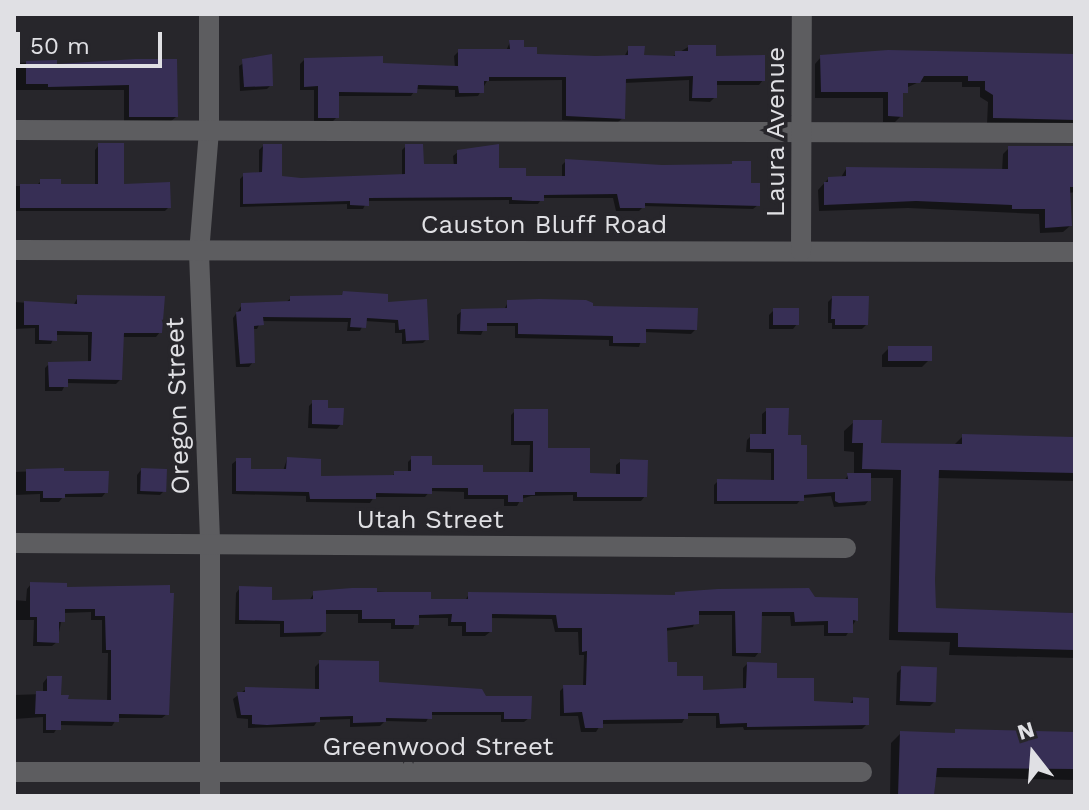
<!DOCTYPE html>
<html>
<head>
<meta charset="utf-8">
<style>
	body { margin:0 }
	#map { position:relative; width:1089px; height:810px; overflow:hidden; background:#27262b; font-family:"Work Sans",sans-serif }
	div>[style] { position:absolute }
	.shadow>* { inset:0; background:#0007 }
	.building>* { inset:0; background:#372f55; transform-origin:0 0 }
	.minor>* { height:20px; margin:-10px; padding:0 10px; transform-origin:10px; border-radius:10px; background:#5d5d60 }
	span { translate:-50% -50%; white-space:nowrap; text-align:center; line-height:1.15; -webkit-text-stroke:7px #27262b; paint-order:stroke }
	.street-label { font-size:26px; color:#e0e0e4 }
	.frame { position:absolute; inset:0; border:16px solid #e0e0e4; pointer-events:none }
	.north { position:absolute; left:993px; top:714px; width:80px; height:80px; -webkit-text-stroke:6px #27262b; paint-order:stroke; rotate:343deg; font-size:22px; font-weight:700; line-height:32px; text-align:center; color:#e0e0e4 }
	.north::after { content:''; display:block; margin:auto; width:28px; height:36px; background:#e0e0e4; clip-path:polygon(50% 0,100% 100%,50% 72%,0 100%) }
	.scale { position:absolute; left:16px; top:32px; width:146px; height:36px; box-sizing:border-box; border:4px solid #e0e0e4; border-top:0; padding-left:10px; font-size:24px; line-height:28px; white-space:nowrap; color:#e0e0e4; -webkit-text-stroke:6px #27262b; paint-order:stroke }
</style>
</head>
<body>
<div id="map">
	<div class="shadow">
		<div style="clip-path:polygon(510px 42px,535px 56px,624px 57px,629px 48px,642px 57px,670px 58px,688px 47px,763px 80px,759px 85px,715px 85px,715px 97px,710px 102px,689px 101px,689px 80px,624px 83px,623px 118px,618px 122px,562px 120px,562px 80px,487px 81px,478px 96px,455px 97px,455px 90px,416px 89px,411px 96px,337px 96px,337px 117px,332px 122px,314px 122px,314px 90px,300px 90px,300px 64px,304px 60px,455px 68px,454px 56px,459px 51px,506px 51px)"></div>
		<div style="clip-path:polygon(270px 56px,271px 85px,267px 89px,240px 91px,239px 66px,253px 57px)"></div>
		<div style="clip-path:polygon(1075px 56px,1075px 130px,987px 124px,988px 102px,980px 97px,980px 87px,962px 87px,962px 82px,919px 82px,906px 88px,901px 97px,901px 116px,895px 122px,883px 122px,883px 98px,815px 98px,815px 64px,821px 57px)"></div>
		<div style="clip-path:polygon(46px 62px,55px 66px,175px 62px,176px 117px,170px 122px,124px 122px,124px 90px,14px 90px,14px 63px)"></div>
		<div style="clip-path:polygon(99px 145px,122px 186px,169px 207px,165px 211px,14px 211px,14px 186px,36px 186px,41px 181px,59px 186px,95px 186px,95px 150px)"></div>
		<div style="clip-path:polygon(263px 146px,280px 178px,348px 180px,352px 176px,402px 176px,402px 150px,406px 146px,422px 166px,454px 166px,453px 156px,458px 152px,524px 178px,562px 178px,562px 165px,566px 161px,662px 167px,729px 166px,733px 163px,749px 185px,758px 205px,753px 209px,644px 206px,639px 211px,616px 211px,613px 198px,542px 198px,538px 204px,509px 204px,509px 200px,367px 201px,363px 209px,347px 209px,347px 204px,240px 207px,240px 179px,244px 175px,259px 174px,259px 150px)"></div>
		<div style="clip-path:polygon(1009px 148px,1075px 148px,1075px 192px,1069px 193px,1070px 226px,1063px 232px,1040px 233px,1039px 214px,908px 208px,819px 211px,818px 190px,828px 179px,840px 179px,846px 169px,1002px 171px,1003px 154px)"></div>
		<div style="clip-path:polygon(343px 293px,385px 304px,427px 339px,423px 343px,402px 344px,402px 333px,395px 333px,395px 323px,365px 321px,360px 331px,347px 331px,348px 322px,261px 321px,257px 329px,252px 329px,253px 362px,249px 367px,236px 367px,233px 318px,242px 305px,285px 303px,291px 298px,340px 297px)"></div>
		<div style="clip-path:polygon(78px 297px,160px 332px,156px 337px,122px 337px,120px 380px,116px 384px,66px 383px,62px 391px,45px 391px,45px 368px,49px 364px,88px 363px,88px 335px,55px 335px,51px 344px,35px 344px,35px 328px,14px 329px,14px 302px,73px 306px)"></div>
		<div style="clip-path:polygon(832px 298px,866px 325px,862px 329px,832px 329px,832px 323px,828px 323px,828px 302px)"></div>
		<div style="clip-path:polygon(508px 302px,591px 308px,695px 330px,691px 334px,644px 332px,639px 347px,609px 346px,609px 340px,515px 338px,515px 326px,485px 326px,481px 335px,457px 334px,457px 315px,462px 311px,504px 310px)"></div>
		<div style="clip-path:polygon(774px 310px,797px 324px,793px 329px,769px 329px,769px 315px)"></div>
		<div style="clip-path:polygon(889px 348px,929px 360px,922px 367px,882px 367px,882px 355px)"></div>
		<div style="clip-path:polygon(313px 402px,326px 410px,341px 424px,337px 429px,308px 428px,309px 406px)"></div>
		<div style="clip-path:polygon(767px 410px,786px 437px,805px 481px,844px 481px,848px 475px,854px 475px,854px 452px,844px 451px,844px 431px,854px 422px,879px 445px,953px 446px,963px 436px,1075px 439px,1075px 481px,937px 478px,934px 610px,1075px 613px,1075px 658px,949px 655px,950px 642px,889px 640px,893px 478px,869px 478px,869px 500px,865px 505px,834px 507px,831px 496px,802px 498px,797px 504px,714px 504px,714px 485px,718px 481px,771px 482px,771px 453px,746px 452px,747px 440px,751px 436px,762px 436px,762px 414px)"></div>
		<div style="clip-path:polygon(515px 411px,546px 450px,588px 475px,616px 476px,616px 465px,621px 461px,645px 496px,641px 501px,573px 501px,573px 495px,531px 496px,521px 499px,517px 506px,504px 506px,504px 499px,464px 499px,464px 492px,430px 491px,425px 497px,374px 497px,370px 503px,306px 502px,306px 496px,232px 494px,232px 464px,237px 460px,249px 470px,283px 471px,287px 459px,319px 478px,391px 477px,395px 473px,408px 473px,408px 462px,412px 458px,430px 467px,481px 474px,529px 474px,530px 445px,511px 445px,511px 415px)"></div>
		<div style="clip-path:polygon(62px 470px,106px 492px,102px 497px,63px 497px,59px 502px,40px 502px,40px 494px,14px 495px,14px 472px)"></div>
		<div style="clip-path:polygon(141px 470px,165px 490px,160px 495px,137px 494px,137px 475px)"></div>
		<div style="clip-path:polygon(31px 584px,65px 589px,168px 587px,167px 714px,162px 718px,117px 718px,112px 726px,59px 725px,54px 733px,43px 733px,43px 717px,14px 719px,14px 695px,43px 694px,43px 683px,47px 678px,66px 701px,107px 702px,108px 653px,102px 653px,102px 620px,91px 620px,91px 612px,63px 613px,57px 642px,52px 646px,33px 646px,34px 620px,14px 620px,14px 600px,26px 601px,27px 589px)"></div>
		<div style="clip-path:polygon(240px 588px,270px 602px,309px 601px,314px 593px,342px 590px,429px 594px,429px 601px,465px 601px,469px 594px,814px 599px,856px 620px,846px 636px,824px 636px,824px 625px,791px 626px,790px 616px,760px 616px,759px 652px,755px 657px,732px 656px,732px 615px,697px 615px,693px 627px,665px 631px,666px 664px,675px 678px,701px 692px,743px 690px,743px 668px,747px 664px,812px 703px,849px 704px,854px 699px,867px 724px,862px 729px,744px 730px,743px 727px,716px 728px,716px 716px,686px 716px,682px 723px,601px 724px,596px 732px,581px 732px,578px 716px,560px 716px,560px 691px,564px 687px,583px 687px,584px 655px,579px 655px,578px 632px,555px 632px,552px 619px,490px 618px,490px 632px,485px 636px,462px 636px,462px 626px,448px 626px,448px 618px,417px 618px,413px 629px,391px 629px,391px 623px,358px 623px,358px 614px,324px 614px,324px 632px,320px 636px,280px 637px,280px 624px,235px 624px,236px 593px)"></div>
		<div style="clip-path:polygon(320px 662px,377px 684px,484px 698px,529px 718px,524px 722px,501px 722px,501px 715px,430px 715px,426px 722px,385px 721px,380px 726px,350px 727px,350px 719px,318px 720px,314px 726px,248px 728px,248px 719px,237px 718px,233px 699px,246px 689px,315px 691px,315px 667px)"></div>
		<div style="clip-path:polygon(902px 668px,935px 701px,930px 706px,896px 705px,897px 673px)"></div>
		<div style="clip-path:polygon(901px 733px,1075px 735px,1075px 780px,935px 777px,934px 796px,890px 796px,891px 743px)"></div>
	</div>
	<div class="building">
		<div style="clip-path:polygon(509px 40px,524px 40px,524px 47px,537px 47px,537px 54px,596px 56px,628px 55px,628px 46px,645px 46px,644px 55px,675px 56px,675px 51px,688px 51px,688px 45px,716px 45px,716px 56px,765px 55px,765px 81px,717px 81px,717px 98px,692px 98px,693px 76px,626px 79px,625px 119px,566px 116px,566px 77px,489px 77px,489px 81px,484px 81px,484px 93px,459px 93px,458px 86px,418px 85px,417px 93px,339px 92px,339px 118px,318px 118px,318px 86px,304px 87px,304px 58px,383px 56px,383px 63px,458px 66px,458px 49px,510px 49px)"></div>
		<div style="clip-path:polygon(888px 50px,1075px 54px,1075px 120px,993px 118px,993px 95px,985px 90px,985px 81px,968px 81px,968px 76px,924px 76px,920px 83px,908px 83px,908px 93px,903px 93px,903px 117px,888px 116px,888px 92px,821px 92px,820px 55px)"></div>
		<div style="clip-path:polygon(272px 54px,273px 86px,244px 87px,242px 59px)"></div>
		<div style="clip-path:polygon(135px 59px,177px 59px,178px 117px,129px 117px,129px 85px,48px 87px,48px 84px,26px 84px,26px 61px,57px 60px,57px 64px)"></div>
		<div style="clip-path:polygon(98px 143px,124px 143px,124px 184px,170px 182px,171px 208px,20px 208px,20px 184px,40px 184px,40px 179px,61px 179px,61px 184px,98px 184px)"></div>
		<div style="clip-path:polygon(263px 144px,282px 144px,282px 176px,301px 178px,405px 174px,405px 144px,423px 144px,424px 164px,457px 164px,457px 150px,499px 144px,499px 168px,526px 168px,526px 176px,565px 176px,565px 159px,662px 165px,732px 164px,732px 161px,751px 161px,751px 183px,760px 183px,760px 206px,645px 203px,645px 208px,620px 208px,617px 194px,544px 195px,544px 201px,533px 201px,512px 200px,512px 197px,369px 198px,369px 206px,350px 205px,350px 201px,243px 204px,243px 173px,262px 172px)"></div>
		<div style="clip-path:polygon(1008px 146px,1075px 146px,1075px 187px,1070px 187px,1072px 226px,1045px 228px,1045px 209px,1012px 209px,1012px 205px,916px 201px,824px 205px,824px 182px,828px 182px,828px 177px,846px 176px,846px 167px,1008px 169px)"></div>
		<div style="clip-path:polygon(343px 291px,388px 294px,388px 302px,427px 299px,429px 340px,406px 341px,405px 329px,399px 330px,398px 320px,367px 318px,366px 328px,350px 327px,351px 318px,263px 317px,264px 325px,254px 326px,255px 363px,240px 364px,236px 312px,241px 311px,241px 303px,290px 301px,290px 296px,342px 295px)"></div>
		<div style="clip-path:polygon(77px 295px,165px 296px,162px 333px,124px 333px,122px 380px,68px 379px,68px 387px,49px 387px,48px 362px,91px 361px,92px 332px,57px 331px,57px 341px,39px 340px,39px 325px,24px 325px,24px 301px,77px 304px)"></div>
		<div style="clip-path:polygon(832px 296px,869px 296px,868px 325px,835px 325px,835px 319px,831px 319px)"></div>
		<div style="clip-path:polygon(539px 299px,586px 300px,593px 303px,593px 306px,698px 308px,697px 330px,646px 329px,646px 343px,613px 343px,613px 336px,518px 334px,518px 323px,487px 323px,487px 331px,460px 331px,461px 309px,507px 308px,507px 300px)"></div>
		<div style="left:773px;top:308px;width:26px;height:17px"></div>
		<div style="left:888px;top:346px;width:44px;height:15px"></div>
		<div style="clip-path:polygon(312px 400px,328px 400px,328px 408px,344px 408px,343px 425px,312px 424px)"></div>
		<div style="clip-path:polygon(766px 408px,789px 408px,788px 435px,801px 435px,801px 445px,807px 445px,807px 479px,848px 479px,847px 473px,871px 473px,871px 501px,839px 503px,835px 501px,835px 492px,804px 495px,804px 501px,717px 501px,717px 479px,774px 480px,774px 449px,750px 449px,750px 434px,766px 434px)"></div>
		<div style="clip-path:polygon(514px 409px,548px 409px,548px 448px,590px 448px,590px 473px,620px 474px,620px 459px,648px 460px,647px 497px,577px 497px,577px 492px,535px 492px,535px 495px,523px 495px,523px 502px,508px 502px,508px 495px,468px 495px,468px 488px,432px 488px,432px 494px,376px 493px,376px 499px,310px 499px,309px 492px,236px 491px,236px 458px,251px 458px,251px 469px,286px 469px,287px 457px,321px 459px,321px 476px,394px 475px,394px 471px,411px 471px,411px 456px,432px 456px,432px 465px,483px 465px,483px 472px,533px 472px,533px 441px,514px 441px)"></div>
		<div style="clip-path:polygon(853px 420px,882px 420px,881px 443px,962px 444px,962px 434px,1075px 437px,1075px 473px,939px 470px,935px 580px,936px 608px,1075px 613px,1075px 650px,958px 647px,958px 633px,898px 632px,901px 470px,862px 469px,863px 443px,852px 443px)"></div>
		<div style="clip-path:polygon(64px 468px,64px 471px,109px 471px,108px 493px,65px 494px,65px 498px,43px 498px,43px 491px,26px 491px,26px 469px)"></div>
		<div style="left:141px;top:468px;width:26px;height:23px;rotate:2deg"></div>
		<div style="clip-path:polygon(30px 582px,67px 583px,67px 587px,170px 585px,170px 593px,174px 593px,169px 715px,119px 714px,119px 722px,61px 721px,61px 730px,46px 730px,46px 714px,35px 714px,36px 691px,47px 691px,47px 676px,62px 676px,61px 695px,69px 695px,68px 699px,111px 700px,111px 650px,106px 650px,105px 616px,95px 616px,95px 609px,65px 609px,65px 622px,59px 622px,59px 643px,37px 642px,37px 617px,30px 617px)"></div>
		<div style="clip-path:polygon(239px 586px,272px 587px,272px 600px,313px 599px,313px 591px,352px 588px,377px 588px,377px 592px,431px 592px,431px 599px,468px 599px,468px 592px,675px 595px,675px 592px,718px 589px,809px 588px,815px 597px,858px 598px,858px 621px,853px 620px,853px 633px,828px 633px,828px 621px,795px 622px,794px 612px,762px 612px,761px 653px,736px 653px,735px 611px,699px 611px,699px 624px,667px 628px,668px 662px,677px 662px,677px 676px,703px 676px,703px 690px,746px 688px,747px 662px,777px 663px,777px 678px,814px 678px,814px 701px,853px 703px,853px 697px,869px 698px,869px 725px,747px 727px,747px 723px,720px 724px,719px 713px,688px 713px,688px 719px,603px 720px,603px 728px,585px 728px,582px 712px,564px 713px,563px 685px,586px 685px,587px 651px,582px 652px,582px 628px,558px 628px,556px 615px,492px 614px,492px 632px,466px 632px,466px 622px,451px 622px,452px 614px,419px 615px,419px 625px,395px 625px,395px 619px,362px 619px,362px 610px,326px 610px,326px 632px,284px 633px,284px 621px,239px 620px)"></div>
		<div style="clip-path:polygon(319px 660px,379px 661px,379px 682px,482px 689px,486px 696px,532px 696px,531px 719px,504px 719px,504px 712px,432px 712px,432px 719px,386px 718px,386px 722px,353px 723px,353px 716px,320px 717px,320px 722px,267px 725px,252px 724px,252px 715px,241px 715px,237px 692px,245px 692px,245px 687px,319px 689px)"></div>
		<div style="left:901px;top:666px;width:36px;height:35px;rotate:2deg"></div>
		<div style="clip-path:polygon(955px 729px,1075px 732px,1075px 769px,937px 768px,934px 796px,898px 796px,900px 731px,955px 733px)"></div>
	</div>
	<div class="minor">
		<div style="left:209px;top:14px;width:117px;rotate:90deg"></div>
		<div style="left:209px;top:131px;width:122px;rotate:94.7deg"></div>
		<div style="left:199px;top:253px;width:292px;rotate:87.8deg"></div>
		<div style="left:210px;top:545px;width:251px;rotate:90deg"></div>
		<div style="left:14px;top:130px;width:1061px;rotate:0.16deg"></div>
		<div style="left:14px;top:250px;width:1061px;rotate:0.11deg"></div>
		<div style="left:801px;top:251px;width:237px;rotate:-89.8deg"></div>
		<div style="left:14px;top:543px;width:832px;rotate:0.34deg"></div>
		<div style="left:14px;top:772px;width:848px"></div>
	</div>
	<div class="street-label">
		<span style="left:776px;top:132px;rotate:-90deg">Laura Avenue</span>
		<span style="left:544px;top:225px">Causton Bluff Road</span>
		<span style="left:178px;top:406px;rotate:-92deg">Oregon Street</span>
		<span style="left:430px;top:520px">Utah Street</span>
		<span style="left:438px;top:747px">Greenwood Street</span>
	</div>
	<div class="frame"></div>
	<div class="north">N</div>
	<div class="scale">50 m</div>
</div>
</body>
</html>
